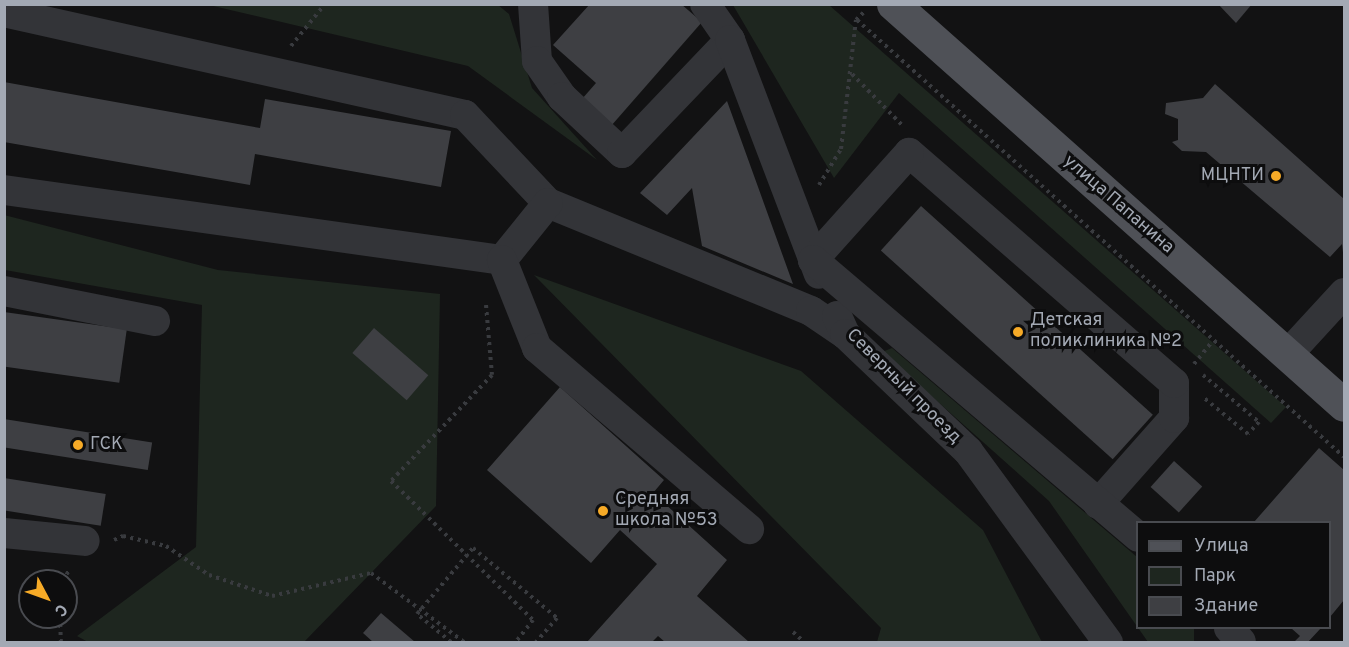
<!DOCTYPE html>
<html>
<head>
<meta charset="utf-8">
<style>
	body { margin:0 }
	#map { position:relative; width:1349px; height:647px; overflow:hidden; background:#121213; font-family:Overpass,sans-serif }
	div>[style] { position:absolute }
	.green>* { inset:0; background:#1e261f }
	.building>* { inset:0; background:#3e3f43; transform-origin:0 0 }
	.path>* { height:4px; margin-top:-2px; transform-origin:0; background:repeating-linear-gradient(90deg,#393b3f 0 3px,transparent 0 7.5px) }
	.minor>* { height:30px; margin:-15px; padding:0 15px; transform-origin:15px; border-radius:15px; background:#333438 }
	.major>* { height:33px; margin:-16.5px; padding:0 16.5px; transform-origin:16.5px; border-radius:16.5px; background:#4f5157 }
	.dots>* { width:16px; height:16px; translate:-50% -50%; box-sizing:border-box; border:3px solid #0d0d0e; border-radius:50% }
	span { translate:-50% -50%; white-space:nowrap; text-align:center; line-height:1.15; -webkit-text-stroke:6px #0d0d0e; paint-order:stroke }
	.poi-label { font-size:18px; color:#a3a9b4 }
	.right { translate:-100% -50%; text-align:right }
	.left { translate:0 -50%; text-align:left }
	.street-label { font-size:18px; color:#a3a9b4 }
	.frame { position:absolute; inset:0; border:6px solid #a3a9b4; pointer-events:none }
	.legend { position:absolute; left:1136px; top:521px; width:195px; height:108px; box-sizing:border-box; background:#0d0d0e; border:2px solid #494b50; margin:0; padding:8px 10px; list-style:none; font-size:18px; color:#a3a9b4 }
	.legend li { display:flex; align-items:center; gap:12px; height:30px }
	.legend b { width:30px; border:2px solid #494b50 }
	.north { position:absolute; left:18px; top:569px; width:60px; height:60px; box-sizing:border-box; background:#0d0d0e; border:2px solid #494b50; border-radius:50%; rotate:131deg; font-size:16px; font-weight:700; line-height:24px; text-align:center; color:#a3a9b4 }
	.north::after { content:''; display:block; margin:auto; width:21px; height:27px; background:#f6aa27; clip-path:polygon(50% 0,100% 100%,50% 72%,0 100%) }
</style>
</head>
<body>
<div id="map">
	<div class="green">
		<div style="clip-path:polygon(209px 5px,498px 5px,509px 14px,532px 88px,597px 160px,468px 66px)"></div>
		<div style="clip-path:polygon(733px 5px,829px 5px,1286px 407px,1271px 423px,899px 93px,834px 178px)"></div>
		<div style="clip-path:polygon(4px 215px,218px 270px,440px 294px,436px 506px,304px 642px,88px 642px,77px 636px,196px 547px,202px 305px,5px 270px)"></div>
		<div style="clip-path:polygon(534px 275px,801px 371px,983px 530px,1042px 642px,877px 642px,881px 628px)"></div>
		<div style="clip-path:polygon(892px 348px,1137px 557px,1138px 628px,1194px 628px,1194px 642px,1148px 642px,1049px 501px,882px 352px)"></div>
	</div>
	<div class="building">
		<div style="clip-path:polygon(590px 4px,681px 4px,702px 22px,611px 126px,582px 99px,596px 83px,553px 45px)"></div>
		<div style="clip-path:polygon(1218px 4px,1252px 4px,1236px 23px)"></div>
		<div style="clip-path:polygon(4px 82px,260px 128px,265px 99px,451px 131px,441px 187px,255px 154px,250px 185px,4px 142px)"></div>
		<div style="clip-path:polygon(1215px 84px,1344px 199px,1344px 261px,1342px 244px,1330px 257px,1206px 152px,1182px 151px,1172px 142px,1178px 140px,1178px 119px,1165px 114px,1166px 103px,1203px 98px)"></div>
		<div style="clip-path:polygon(727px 101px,793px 284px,702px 246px,692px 188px,667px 215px,640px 193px)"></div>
		<div style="left:921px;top:206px;width:312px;height:60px;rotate:42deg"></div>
		<div style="left:4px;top:312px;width:124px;height:54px;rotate:8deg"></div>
		<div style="left:374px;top:328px;width:72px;height:33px;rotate:41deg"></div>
		<div style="clip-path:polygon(560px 387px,664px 480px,653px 493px,727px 560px,697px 596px,749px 642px,665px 642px,658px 636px,652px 642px,587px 642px,657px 564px,620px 530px,591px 563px,487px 470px)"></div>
		<div style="left:4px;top:419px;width:150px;height:28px;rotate:9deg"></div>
		<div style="clip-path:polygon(1319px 448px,1344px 470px,1344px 600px,1330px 617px,1330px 522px,1254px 522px)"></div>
		<div style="left:1174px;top:461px;width:38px;height:35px;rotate:42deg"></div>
		<div style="left:4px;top:478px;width:103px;height:32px;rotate:9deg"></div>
		<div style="clip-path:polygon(381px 613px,415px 642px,373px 642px,363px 633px)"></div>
		<div style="clip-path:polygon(1291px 628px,1321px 628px,1308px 642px,1294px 642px,1300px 636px)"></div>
	</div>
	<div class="path">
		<div style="left:857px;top:20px;width:654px;rotate:41.9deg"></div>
		<div style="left:291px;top:46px;width:54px;rotate:-51deg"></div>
		<div style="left:852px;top:74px;width:73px;rotate:45.6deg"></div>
		<div style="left:819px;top:185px;width:42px;rotate:-58.6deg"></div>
		<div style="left:841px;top:149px;width:130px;rotate:-83.4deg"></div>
		<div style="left:856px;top:20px;width:11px;rotate:-45deg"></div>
		<div style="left:486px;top:305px;width:70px;rotate:85.1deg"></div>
		<div style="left:492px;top:375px;width:146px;rotate:133.6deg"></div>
		<div style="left:391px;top:481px;width:199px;rotate:44.4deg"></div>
		<div style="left:533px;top:620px;width:28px;rotate:128deg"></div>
		<div style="left:1194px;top:364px;width:28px;rotate:-51deg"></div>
		<div style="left:1203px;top:375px;width:73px;rotate:40deg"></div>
		<div style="left:1259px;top:422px;width:16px;rotate:133deg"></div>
		<div style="left:1248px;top:434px;width:58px;rotate:-140.6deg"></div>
		<div style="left:114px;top:540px;width:10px;rotate:-24deg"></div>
		<div style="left:123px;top:536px;width:44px;rotate:13.1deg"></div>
		<div style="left:166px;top:546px;width:52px;rotate:34deg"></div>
		<div style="left:209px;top:575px;width:66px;rotate:18.4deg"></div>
		<div style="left:272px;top:596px;width:102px;rotate:-13.1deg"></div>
		<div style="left:371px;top:573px;width:116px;rotate:36.6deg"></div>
		<div style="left:63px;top:581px;width:13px;rotate:-61deg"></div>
		<div style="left:60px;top:617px;width:25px;rotate:88deg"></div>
		<div style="left:793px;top:632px;width:15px;rotate:42deg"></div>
		<div style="left:451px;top:642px;width:44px;rotate:-140.5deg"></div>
		<div style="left:417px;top:614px;width:87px;rotate:-49.7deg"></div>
		<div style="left:473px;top:548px;width:109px;rotate:39.8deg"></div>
		<div style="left:557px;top:618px;width:32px;rotate:131deg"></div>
	</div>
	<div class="minor">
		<div style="left:533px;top:4px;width:57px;rotate:86deg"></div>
		<div style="left:537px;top:61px;width:44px;rotate:55.2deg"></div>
		<div style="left:562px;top:97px;width:82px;rotate:43deg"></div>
		<div style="left:622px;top:153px;width:156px;rotate:-46.3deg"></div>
		<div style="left:705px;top:4px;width:44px;rotate:55.2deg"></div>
		<div style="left:730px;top:40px;width:250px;rotate:69.2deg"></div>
		<div style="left:4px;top:12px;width:472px;rotate:12.6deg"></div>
		<div style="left:465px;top:115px;width:121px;rotate:46.7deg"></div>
		<div style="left:548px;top:203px;width:284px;rotate:22.3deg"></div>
		<div style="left:811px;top:311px;width:41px;rotate:34.1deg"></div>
		<div style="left:4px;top:190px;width:503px;rotate:8deg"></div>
		<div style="left:502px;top:260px;width:73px;rotate:-51.1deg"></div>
		<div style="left:502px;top:260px;width:95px;rotate:68.3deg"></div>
		<div style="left:537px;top:348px;width:279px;rotate:40.5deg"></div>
		<div style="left:4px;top:291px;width:154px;rotate:11.2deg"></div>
		<div style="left:837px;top:316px;width:20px;rotate:66deg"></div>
		<div style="left:845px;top:334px;width:170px;rotate:43.6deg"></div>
		<div style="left:968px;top:451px;width:237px;rotate:53.8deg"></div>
		<div style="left:1288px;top:354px;width:83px;rotate:-47.4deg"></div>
		<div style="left:1098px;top:504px;width:115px;rotate:-48.5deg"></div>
		<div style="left:1174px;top:418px;width:35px;rotate:-90deg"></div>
		<div style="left:1174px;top:383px;width:351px;rotate:-139deg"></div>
		<div style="left:909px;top:153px;width:144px;rotate:131.9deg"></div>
		<div style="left:813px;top:260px;width:427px;rotate:40.4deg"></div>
		<div style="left:4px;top:533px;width:81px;rotate:5.6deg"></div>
		<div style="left:1229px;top:628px;width:18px;rotate:49deg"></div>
	</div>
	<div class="major">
		<div style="left:893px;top:4px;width:603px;rotate:41.64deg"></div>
	</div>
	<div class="dots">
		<div style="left:1276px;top:176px;background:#f6aa27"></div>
		<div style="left:1018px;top:332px;background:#f6aa27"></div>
		<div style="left:78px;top:445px;background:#f6aa27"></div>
		<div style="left:603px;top:511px;background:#f6aa27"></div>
	</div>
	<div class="poi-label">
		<span class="right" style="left:1264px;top:176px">МЦНТИ</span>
		<span class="left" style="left:1030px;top:332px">Детская<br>поликлиника №2</span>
		<span class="left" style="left:90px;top:445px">ГСК</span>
		<span class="left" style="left:615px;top:511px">Средняя<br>школа №53</span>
	</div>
	<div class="street-label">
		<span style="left:1118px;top:205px;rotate:41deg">улица Папанина</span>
		<span style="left:903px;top:387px;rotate:45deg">Северный проезд</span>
	</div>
	<div class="frame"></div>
	<ul class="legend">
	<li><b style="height:8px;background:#4f5157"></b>Улица</li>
	<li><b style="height:16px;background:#1e261f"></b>Парк</li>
	<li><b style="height:16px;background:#3e3f43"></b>Здание</li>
	</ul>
	<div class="north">С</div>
</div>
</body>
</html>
